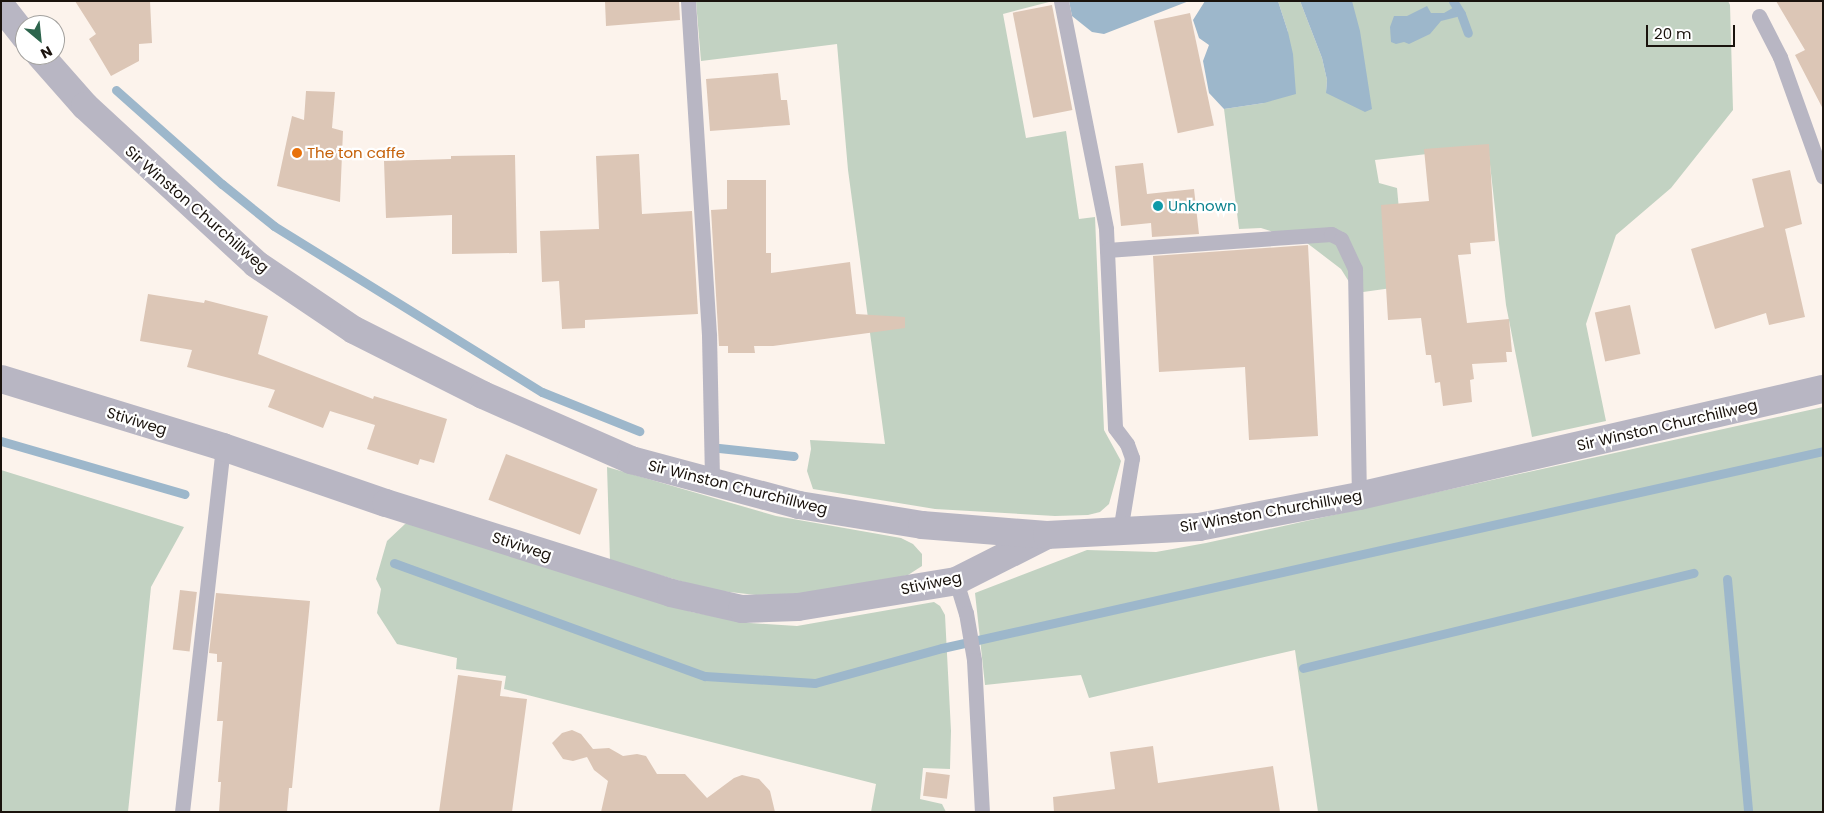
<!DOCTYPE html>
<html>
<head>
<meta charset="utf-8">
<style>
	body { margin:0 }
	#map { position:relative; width:1824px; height:813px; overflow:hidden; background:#fcf3ec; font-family:Poppins,sans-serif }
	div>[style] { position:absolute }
	.green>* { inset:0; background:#c2d2c2 }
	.water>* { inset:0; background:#9db7cb }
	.stream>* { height:9px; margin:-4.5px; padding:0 4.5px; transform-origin:4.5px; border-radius:4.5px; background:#9db7cb }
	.building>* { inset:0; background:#dcc6b6; transform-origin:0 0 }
	.service>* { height:15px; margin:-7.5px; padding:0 7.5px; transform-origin:7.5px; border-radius:7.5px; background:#b8b6c3 }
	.minor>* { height:28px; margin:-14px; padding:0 14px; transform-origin:14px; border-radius:14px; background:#b8b6c3 }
	.tertiary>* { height:28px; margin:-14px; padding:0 14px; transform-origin:14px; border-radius:14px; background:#b8b6c3 }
	.dots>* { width:14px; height:14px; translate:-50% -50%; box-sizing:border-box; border:2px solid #fff; border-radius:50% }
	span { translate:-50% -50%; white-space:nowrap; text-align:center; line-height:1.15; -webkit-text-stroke:4.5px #fff; paint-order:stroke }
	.food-label { font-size:15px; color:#c56008 }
	.left { translate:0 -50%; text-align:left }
	.culture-label { font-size:15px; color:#0d838f }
	.street-label { font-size:15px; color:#1a130d }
	.frame { position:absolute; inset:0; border:2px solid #1a130d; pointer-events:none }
	.north { position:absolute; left:15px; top:15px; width:50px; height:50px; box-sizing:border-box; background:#fff; border:1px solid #a3a19e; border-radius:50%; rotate:152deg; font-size:14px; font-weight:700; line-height:20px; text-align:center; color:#1a130d }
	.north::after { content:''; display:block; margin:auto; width:18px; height:22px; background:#2d654d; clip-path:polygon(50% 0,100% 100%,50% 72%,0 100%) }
	.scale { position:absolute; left:1646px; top:25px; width:89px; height:22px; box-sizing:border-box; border:2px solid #1a130d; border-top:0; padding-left:6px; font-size:15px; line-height:18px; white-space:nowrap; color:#1a130d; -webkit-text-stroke:4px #fff; paint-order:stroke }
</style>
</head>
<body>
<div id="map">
	<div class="green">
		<div style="clip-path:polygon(696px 1px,1053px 1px,1003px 14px,1026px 138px,1066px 131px,1079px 219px,1095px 217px,1104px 430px,1121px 461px,1109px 504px,1100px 512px,1088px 515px,1055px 516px,935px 509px,813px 489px,807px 471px,811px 449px,810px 440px,885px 444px,848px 170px,837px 44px,701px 61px)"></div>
		<div style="clip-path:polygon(1278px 1px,1300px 1px,1322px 58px,1327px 80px,1326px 93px,1352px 1px,1728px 1px,1730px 5px,1733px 110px,1671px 188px,1616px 235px,1586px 324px,1606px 421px,1532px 437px,1506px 305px,1488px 147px,1375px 160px,1379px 183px,1397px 188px,1406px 286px,1356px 293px,1341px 269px,1307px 243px,1261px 228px,1239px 229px,1224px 109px,1264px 103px,1288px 32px)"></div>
		<div style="clip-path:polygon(1823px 407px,1823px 812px,1318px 812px,1295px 650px,1089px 698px,1081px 675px,985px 685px,975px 593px,1087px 550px,1156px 552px,1206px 543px)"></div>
		<div style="clip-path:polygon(607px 467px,776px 516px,901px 538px,913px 544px,922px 554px,922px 566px,908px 575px,824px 593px,756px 595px,712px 590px,610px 561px)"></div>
		<div style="clip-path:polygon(1px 470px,184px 527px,151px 587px,128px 812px,1px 812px)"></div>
		<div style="clip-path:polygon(414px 523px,692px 612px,750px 623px,797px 626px,934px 602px,940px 606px,945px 615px,951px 731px,950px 769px,923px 768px,920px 799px,942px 804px,946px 812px,871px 812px,876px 784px,504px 689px,506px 676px,456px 669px,457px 658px,397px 644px,377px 613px,381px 589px,376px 579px,387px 541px,405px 524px)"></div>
	</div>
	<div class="water">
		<div style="clip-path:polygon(1069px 1px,1189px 1px,1104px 34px,1092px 32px,1072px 16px)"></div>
		<div style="clip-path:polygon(1205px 1px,1278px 1px,1288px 32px,1293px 54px,1296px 94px,1264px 103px,1224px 109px,1209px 93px,1203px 61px,1209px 45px,1199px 38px,1193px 20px)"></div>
		<div style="clip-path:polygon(1300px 1px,1352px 1px,1360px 31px,1372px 109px,1365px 112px,1326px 93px,1327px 80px,1322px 58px)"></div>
		<div style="clip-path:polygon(1427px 6px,1431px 13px,1444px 13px,1456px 6px,1461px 14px,1457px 17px,1441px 21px,1430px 34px,1409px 44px,1404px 42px,1396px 44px,1391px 42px,1390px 27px,1394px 16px,1407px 16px)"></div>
	</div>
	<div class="stream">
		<div style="left:1453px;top:1px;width:15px;rotate:58deg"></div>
		<div style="left:1461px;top:14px;width:20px;rotate:70deg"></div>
		<div style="left:116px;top:90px;width:142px;rotate:41.6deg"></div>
		<div style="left:222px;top:184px;width:67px;rotate:38.9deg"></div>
		<div style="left:274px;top:226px;width:315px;rotate:31.8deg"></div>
		<div style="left:542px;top:392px;width:105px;rotate:21.9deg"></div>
		<div style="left:1px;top:441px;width:191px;rotate:16.1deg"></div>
		<div style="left:719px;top:448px;width:75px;rotate:6.1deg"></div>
		<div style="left:394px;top:563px;width:331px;rotate:20deg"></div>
		<div style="left:705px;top:676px;width:110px;rotate:3.6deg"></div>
		<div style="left:815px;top:683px;width:132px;rotate:-15.4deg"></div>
		<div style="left:942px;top:648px;width:903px;rotate:-12.6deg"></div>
		<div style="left:1727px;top:579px;width:234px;rotate:84.8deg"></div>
		<div style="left:1303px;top:668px;width:402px;rotate:-13.7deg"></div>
	</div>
	<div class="building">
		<div style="clip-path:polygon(75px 1px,150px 1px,152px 43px,139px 44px,139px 61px,111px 76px,89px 39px,96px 34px)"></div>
		<div style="clip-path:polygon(605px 1px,679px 1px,680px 20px,606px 26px)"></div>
		<div style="clip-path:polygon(1776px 1px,1823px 1px,1823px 109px,1795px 55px,1805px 50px)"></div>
		<div style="left:1052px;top:5px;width:107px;height:40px;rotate:79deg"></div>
		<div style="left:1190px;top:13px;width:115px;height:37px;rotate:78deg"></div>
		<div style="clip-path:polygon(778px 73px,781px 100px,787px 100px,790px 125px,710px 131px,706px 79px)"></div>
		<div style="clip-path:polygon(306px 91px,335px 92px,332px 128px,343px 131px,340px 202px,277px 186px,292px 116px,304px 120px)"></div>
		<div style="clip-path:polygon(1489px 144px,1495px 241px,1470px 243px,1471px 254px,1458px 255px,1467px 323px,1509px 319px,1512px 352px,1506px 352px,1507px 362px,1472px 364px,1474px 379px,1470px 380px,1472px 402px,1443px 406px,1440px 382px,1435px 383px,1431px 355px,1426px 355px,1421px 318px,1388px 320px,1381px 205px,1429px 201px,1424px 149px)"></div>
		<div style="clip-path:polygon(639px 154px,642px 214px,692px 211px,698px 314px,585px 320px,585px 328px,562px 329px,559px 281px,542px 282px,540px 231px,599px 229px,596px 156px)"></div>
		<div style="clip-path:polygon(515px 155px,517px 253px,452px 254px,452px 215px,386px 218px,384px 161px,451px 159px,451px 156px)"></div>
		<div style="clip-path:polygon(1143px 163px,1147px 194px,1194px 189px,1199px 234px,1152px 237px,1151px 223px,1121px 226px,1115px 166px)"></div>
		<div style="clip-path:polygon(1790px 170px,1802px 224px,1785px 229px,1805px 317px,1769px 325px,1766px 313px,1715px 329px,1691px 249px,1764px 227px,1752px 179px)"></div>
		<div style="clip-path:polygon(727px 180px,766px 180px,766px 253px,771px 253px,771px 273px,850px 262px,856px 314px,905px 317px,905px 328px,773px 346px,754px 346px,755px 353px,728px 353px,728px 346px,719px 346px,711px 210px,727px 209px)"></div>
		<div style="clip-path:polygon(1308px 245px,1318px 436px,1249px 440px,1245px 367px,1159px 372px,1153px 256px)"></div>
		<div style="clip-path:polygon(148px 294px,204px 303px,205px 300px,268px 316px,258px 354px,373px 399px,374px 396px,447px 419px,434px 463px,420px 459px,418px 465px,367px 449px,375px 425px,330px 411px,323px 428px,268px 407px,275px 390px,187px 367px,192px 350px,140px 341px)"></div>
		<div style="left:1630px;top:305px;width:50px;height:36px;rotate:78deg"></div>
		<div style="left:506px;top:454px;width:98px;height:49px;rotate:21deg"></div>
		<div style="left:180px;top:590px;width:17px;height:60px;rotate:7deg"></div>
		<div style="clip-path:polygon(216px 593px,310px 601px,292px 788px,289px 788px,287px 812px,219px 812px,221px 782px,218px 782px,223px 721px,217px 721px,222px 662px,217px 662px,217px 654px,209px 653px)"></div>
		<div style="clip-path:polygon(458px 675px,502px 681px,500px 696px,527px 699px,512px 812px,439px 812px)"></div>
		<div style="clip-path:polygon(572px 730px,581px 734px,593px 749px,609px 748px,623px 756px,637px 754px,646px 756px,657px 774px,685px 774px,707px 798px,734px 778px,742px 775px,759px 779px,770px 791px,775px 812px,601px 812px,608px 781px,594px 770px,587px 757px,573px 761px,563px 759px,552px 743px,562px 733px)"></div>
		<div style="clip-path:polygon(1153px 746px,1158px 783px,1273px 766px,1280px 812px,1054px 812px,1053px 797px,1115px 789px,1110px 752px)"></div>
		<div style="left:926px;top:772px;width:24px;height:24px;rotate:7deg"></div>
	</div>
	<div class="service">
		<div style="left:688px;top:1px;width:335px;rotate:86.4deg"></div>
		<div style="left:709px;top:335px;width:147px;rotate:88.8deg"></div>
		<div style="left:1061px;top:1px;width:232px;rotate:78.8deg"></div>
		<div style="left:1106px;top:229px;width:199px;rotate:87.4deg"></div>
		<div style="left:1115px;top:428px;width:20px;rotate:53deg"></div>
		<div style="left:1127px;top:444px;width:15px;rotate:70deg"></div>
		<div style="left:1132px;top:458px;width:74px;rotate:99.3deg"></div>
		<div style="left:1759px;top:16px;width:46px;rotate:62.9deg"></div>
		<div style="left:1780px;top:57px;width:127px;rotate:70.3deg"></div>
		<div style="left:1107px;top:250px;width:225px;rotate:-4.1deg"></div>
		<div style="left:1331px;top:234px;width:11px;rotate:27deg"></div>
		<div style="left:1341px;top:239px;width:33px;rotate:65deg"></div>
		<div style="left:1355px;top:269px;width:227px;rotate:89deg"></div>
		<div style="left:956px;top:581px;width:34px;rotate:73deg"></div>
		<div style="left:966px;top:613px;width:48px;rotate:80.3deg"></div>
		<div style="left:974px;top:660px;width:152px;rotate:87deg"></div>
		<div style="left:182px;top:812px;width:367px;rotate:-83.6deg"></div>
	</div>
	<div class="minor">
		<div style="left:1px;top:379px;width:232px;rotate:17deg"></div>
		<div style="left:223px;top:447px;width:172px;rotate:19deg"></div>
		<div style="left:386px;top:503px;width:299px;rotate:17.5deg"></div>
		<div style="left:671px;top:593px;width:73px;rotate:12.7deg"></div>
		<div style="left:742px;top:609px;width:56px;rotate:-2deg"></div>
		<div style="left:798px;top:607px;width:160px;rotate:-9.3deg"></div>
		<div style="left:956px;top:581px;width:102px;rotate:-26.8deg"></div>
	</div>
	<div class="tertiary">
		<div style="left:1px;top:6px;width:39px;rotate:52deg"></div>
		<div style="left:40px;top:55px;width:68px;rotate:48.6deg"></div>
		<div style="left:85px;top:106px;width:233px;rotate:42.7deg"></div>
		<div style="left:256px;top:264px;width:118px;rotate:34deg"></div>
		<div style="left:354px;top:330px;width:144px;rotate:26.7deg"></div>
		<div style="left:483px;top:395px;width:162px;rotate:23.7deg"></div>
		<div style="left:631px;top:460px;width:174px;rotate:15deg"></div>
		<div style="left:799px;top:505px;width:125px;rotate:9.2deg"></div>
		<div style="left:922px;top:525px;width:125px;rotate:4.6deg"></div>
		<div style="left:1047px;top:535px;width:152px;rotate:-3deg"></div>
		<div style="left:1199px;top:527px;width:163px;rotate:-11deg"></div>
		<div style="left:1359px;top:496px;width:476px;rotate:-13deg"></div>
	</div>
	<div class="dots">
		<div style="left:297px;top:153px;background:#e8710a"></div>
		<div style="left:1158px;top:206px;background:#0f9aa8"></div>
	</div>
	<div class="food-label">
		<span class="left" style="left:307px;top:153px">The ton caffe</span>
	</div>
	<div class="culture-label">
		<span class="left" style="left:1168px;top:206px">Unknown</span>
	</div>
	<div class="street-label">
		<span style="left:197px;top:209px;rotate:41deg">Sir Winston Churchillweg</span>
		<span style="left:137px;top:421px;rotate:17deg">Stiviweg</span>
		<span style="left:1667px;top:425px;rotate:-13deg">Sir Winston Churchillweg</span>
		<span style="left:738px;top:487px;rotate:14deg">Sir Winston Churchillweg</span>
		<span style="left:1271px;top:511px;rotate:-10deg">Sir Winston Churchillweg</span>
		<span style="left:522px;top:546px;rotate:18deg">Stiviweg</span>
		<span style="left:931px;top:583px;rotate:-12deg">Stiviweg</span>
	</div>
	<div class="frame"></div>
	<div class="north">N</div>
	<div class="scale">20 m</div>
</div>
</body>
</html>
